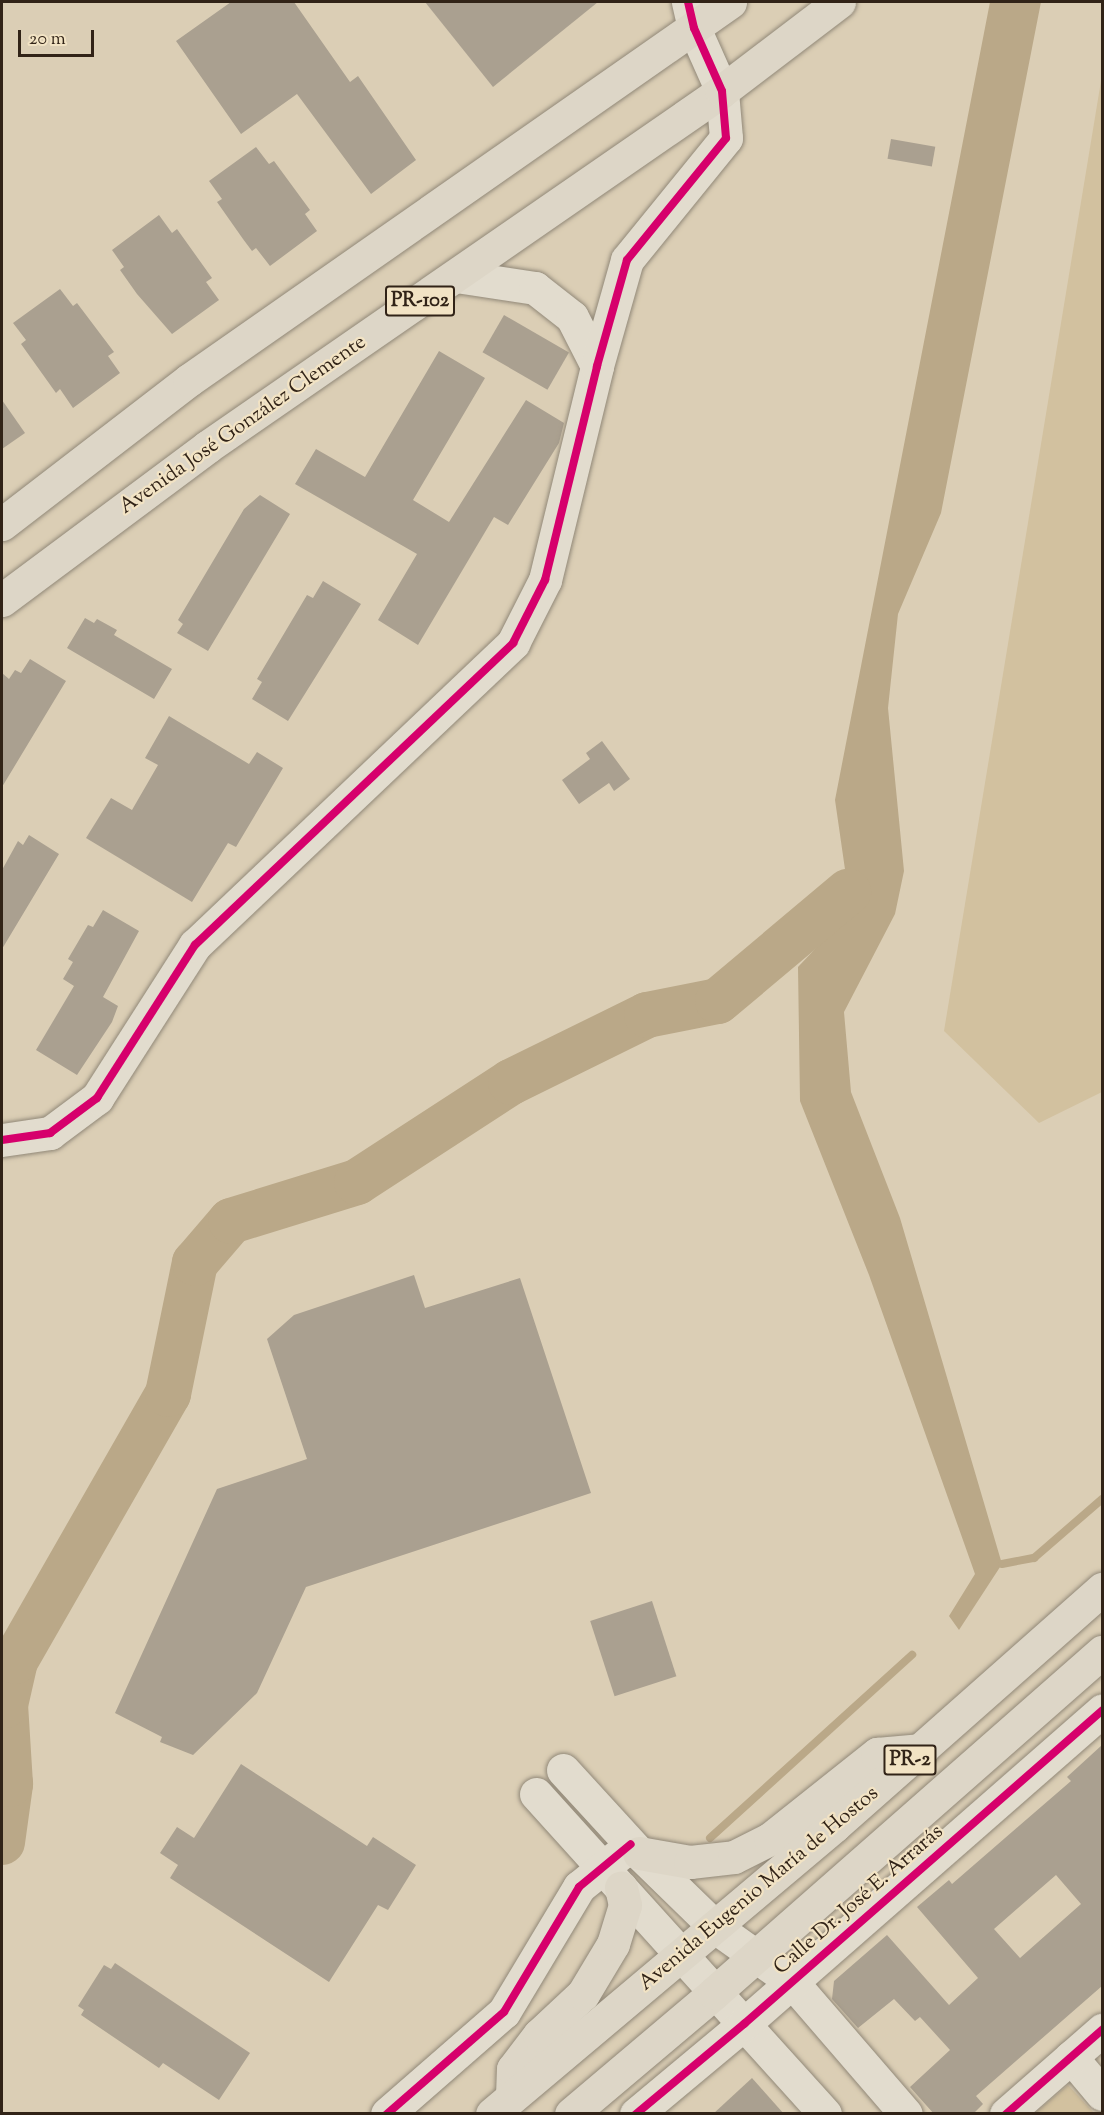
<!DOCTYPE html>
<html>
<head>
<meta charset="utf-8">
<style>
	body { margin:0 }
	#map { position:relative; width:1104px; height:2115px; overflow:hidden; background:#dbceb5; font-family:"Sorts Mill Goudy",serif }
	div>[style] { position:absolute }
	.green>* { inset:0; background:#d2c19f }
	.water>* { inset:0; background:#baa888 }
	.stream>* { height:8px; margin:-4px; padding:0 4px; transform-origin:4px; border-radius:4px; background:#baa888 }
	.river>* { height:46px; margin:-23px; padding:0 23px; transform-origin:23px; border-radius:23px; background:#baa888 }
	.building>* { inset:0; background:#aaa090; transform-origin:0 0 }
	.roads { filter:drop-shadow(0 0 2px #918878) drop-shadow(0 0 2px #918878) }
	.minor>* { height:33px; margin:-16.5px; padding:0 16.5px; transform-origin:16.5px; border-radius:16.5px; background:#e2dcce }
	.major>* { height:33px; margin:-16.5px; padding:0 16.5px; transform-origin:16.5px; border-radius:16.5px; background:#ddd6c7 }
	.highway>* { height:33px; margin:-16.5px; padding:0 16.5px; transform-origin:16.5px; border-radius:16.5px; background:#ddd6c7 }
	.cycleway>* { height:8px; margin:-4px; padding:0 4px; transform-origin:4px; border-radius:4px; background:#d6006c }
	span { translate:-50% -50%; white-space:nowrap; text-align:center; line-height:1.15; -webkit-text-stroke:4.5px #f2e3c4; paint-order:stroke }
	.shield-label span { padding:2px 4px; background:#f2e3c4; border:2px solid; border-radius:4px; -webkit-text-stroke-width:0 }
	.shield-label { font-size:20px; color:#312317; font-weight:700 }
	.street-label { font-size:21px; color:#312317 }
	.frame { position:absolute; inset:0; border:3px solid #312317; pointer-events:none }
	.scale { position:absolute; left:18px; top:30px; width:76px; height:27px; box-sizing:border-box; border:3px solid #312317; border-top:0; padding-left:8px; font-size:18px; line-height:21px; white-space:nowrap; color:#312317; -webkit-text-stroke:4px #f2e3c4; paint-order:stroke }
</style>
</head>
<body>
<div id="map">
	<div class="green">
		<div style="clip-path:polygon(1102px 75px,1102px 1092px,1039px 1123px,944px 1031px)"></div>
		<div style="clip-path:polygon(1068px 2085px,1094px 2113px,1035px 2113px)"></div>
	</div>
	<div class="water">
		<div style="clip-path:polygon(990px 2px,1041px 2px,941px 513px,898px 614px,888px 708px,904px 871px,895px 914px,844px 1012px,851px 1092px,900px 1218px,1002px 1564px,959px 1630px,949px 1616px,975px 1574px,869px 1275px,800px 1101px,798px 967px,851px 911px,835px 800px)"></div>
	</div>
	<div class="stream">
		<div style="left:1002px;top:1564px;width:33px;rotate:-11deg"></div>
		<div style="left:1034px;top:1558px;width:90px;rotate:-40.9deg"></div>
		<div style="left:710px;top:1838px;width:273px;rotate:-42.2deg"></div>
	</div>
	<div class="river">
		<div style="left:2px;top:1842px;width:59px;rotate:-82.1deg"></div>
		<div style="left:10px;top:1784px;width:79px;rotate:-93.6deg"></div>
		<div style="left:5px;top:1705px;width:45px;rotate:-77.2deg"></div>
		<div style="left:15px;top:1661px;width:308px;rotate:-60.2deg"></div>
		<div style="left:168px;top:1394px;width:134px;rotate:-78.4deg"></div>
		<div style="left:195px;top:1263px;width:55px;rotate:-49.4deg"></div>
		<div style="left:231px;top:1221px;width:132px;rotate:-17.2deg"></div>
		<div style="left:357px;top:1182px;width:184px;rotate:-33deg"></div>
		<div style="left:511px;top:1082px;width:152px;rotate:-26.2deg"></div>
		<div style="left:647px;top:1015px;width:72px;rotate:-11.2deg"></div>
		<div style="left:718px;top:1001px;width:170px;rotate:-40deg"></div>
	</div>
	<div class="building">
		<div style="clip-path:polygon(231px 2px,294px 2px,350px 82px,358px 76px,416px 160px,371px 194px,297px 94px,241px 134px,176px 41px)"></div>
		<div style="clip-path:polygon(425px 2px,598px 2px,493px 87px)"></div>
		<div style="left:891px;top:139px;width:45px;height:20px;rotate:10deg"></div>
		<div style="clip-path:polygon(256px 147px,269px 164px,274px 161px,310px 210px,305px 214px,317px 231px,270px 266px,256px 248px,252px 251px,243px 239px,217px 202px,222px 199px,209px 181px)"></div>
		<div style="clip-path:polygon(159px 215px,172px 233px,177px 229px,212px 278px,206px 282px,219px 300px,172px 334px,137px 294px,120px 270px,124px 267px,112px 250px)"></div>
		<div style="clip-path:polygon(60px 289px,73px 306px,77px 303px,114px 352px,108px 356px,120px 373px,73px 408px,60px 389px,56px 393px,21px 344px,26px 340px,13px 323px)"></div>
		<div style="left:504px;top:315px;width:75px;height:43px;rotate:30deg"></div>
		<div style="clip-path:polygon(439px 351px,485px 378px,413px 500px,449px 522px,526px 400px,564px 423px,559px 443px,508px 525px,494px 517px,418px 645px,378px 620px,417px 554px,295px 484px,316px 449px,365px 477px)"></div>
		<div style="clip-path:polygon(2px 400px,25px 433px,2px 449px)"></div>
		<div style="clip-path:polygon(260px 495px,290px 514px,208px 651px,177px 633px,183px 624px,178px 620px,244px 509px)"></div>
		<div style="clip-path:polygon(323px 581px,361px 604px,288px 721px,252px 699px,262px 682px,257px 679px,307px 595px,313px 598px)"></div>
		<div style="clip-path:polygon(85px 618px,94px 623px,97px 619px,117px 630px,114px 635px,172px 669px,154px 699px,67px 648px)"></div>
		<div style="clip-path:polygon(30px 659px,66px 681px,2px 787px,2px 673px,9px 679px,15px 670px,21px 673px)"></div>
		<div style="clip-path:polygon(169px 716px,249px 764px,257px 752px,283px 768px,236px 847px,228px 843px,192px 902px,86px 838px,111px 798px,132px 810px,158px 765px,145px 758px)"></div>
		<div style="clip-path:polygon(602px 741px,630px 779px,614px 791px,609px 783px,579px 804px,562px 780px,590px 759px,586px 753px)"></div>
		<div style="clip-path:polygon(29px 835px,59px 854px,2px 949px,2px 870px,18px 841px,23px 845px)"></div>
		<div style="clip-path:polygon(103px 910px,139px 931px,103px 997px,118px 1006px,112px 1022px,77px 1075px,36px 1050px,74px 986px,63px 979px,73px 962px,68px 959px,88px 925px,93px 927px)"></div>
		<div style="clip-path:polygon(414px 1275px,425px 1308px,520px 1278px,591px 1493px,306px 1587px,257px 1693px,193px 1755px,160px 1742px,162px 1737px,115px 1713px,217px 1489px,307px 1459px,267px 1339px,294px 1315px)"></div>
		<div style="left:652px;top:1601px;width:79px;height:65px;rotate:72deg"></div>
		<div style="clip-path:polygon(evenodd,1102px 1745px,1102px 1986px,976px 2096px,983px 2104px,973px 2114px,934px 2114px,910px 2087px,950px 2050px,920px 2017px,915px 2021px,894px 1999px,858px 2028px,832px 1999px,834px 1981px,887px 1935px,949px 2005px,978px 1978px,917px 1907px,949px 1880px,952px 1884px,1071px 1781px,1067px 1777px,1102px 1745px,1056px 1875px,1081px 1904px,1020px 1958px,994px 1929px,1056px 1875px)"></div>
		<div style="clip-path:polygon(241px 1764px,367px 1846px,373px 1837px,416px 1865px,388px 1910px,378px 1905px,329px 1982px,170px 1878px,178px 1865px,160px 1853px,177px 1827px,194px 1838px)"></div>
		<div style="clip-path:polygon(115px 1963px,250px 2053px,219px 2100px,163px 2063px,159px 2068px,81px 2015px,84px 2010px,78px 2006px,104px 1965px,111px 1969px)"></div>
		<div style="clip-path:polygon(752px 2078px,784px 2114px,713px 2114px)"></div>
	</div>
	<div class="roads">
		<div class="minor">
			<div style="left:456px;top:276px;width:80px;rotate:8.6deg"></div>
			<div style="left:535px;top:288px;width:47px;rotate:38.1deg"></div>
			<div style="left:572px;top:317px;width:55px;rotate:63deg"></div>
			<div style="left:2px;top:1140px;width:49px;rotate:-8.3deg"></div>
			<div style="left:50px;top:1133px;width:59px;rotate:-36.7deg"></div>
			<div style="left:97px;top:1098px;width:182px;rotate:-57.4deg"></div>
			<div style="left:195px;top:945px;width:439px;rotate:-43.5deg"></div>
			<div style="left:513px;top:643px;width:71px;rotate:-63.1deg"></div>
			<div style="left:545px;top:580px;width:220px;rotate:-76.3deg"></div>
			<div style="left:597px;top:366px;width:110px;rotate:-74.2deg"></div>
			<div style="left:627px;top:260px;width:157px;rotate:-50.9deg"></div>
			<div style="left:726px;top:138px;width:47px;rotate:-94.9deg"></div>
			<div style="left:722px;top:91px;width:69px;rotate:-114deg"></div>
			<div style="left:694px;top:28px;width:27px;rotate:-103deg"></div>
			<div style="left:563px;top:1770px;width:113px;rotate:47.5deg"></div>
			<div style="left:639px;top:1853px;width:106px;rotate:44.2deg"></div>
			<div style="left:715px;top:1927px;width:95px;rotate:35.5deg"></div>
			<div style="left:792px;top:1982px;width:174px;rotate:49.2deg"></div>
			<div style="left:536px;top:1794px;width:431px;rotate:47.9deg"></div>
			<div style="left:1071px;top:2057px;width:48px;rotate:50deg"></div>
			<div style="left:387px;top:2114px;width:155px;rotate:-41.1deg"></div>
			<div style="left:504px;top:2012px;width:146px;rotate:-59deg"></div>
			<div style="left:579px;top:1887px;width:54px;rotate:-39deg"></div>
			<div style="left:636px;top:2114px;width:141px;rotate:-39.8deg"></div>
			<div style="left:744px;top:2024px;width:476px;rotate:-41.2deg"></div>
			<div style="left:1006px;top:2114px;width:128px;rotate:-41.2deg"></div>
		</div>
		<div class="major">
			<div style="left:2px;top:524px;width:236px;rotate:-37.6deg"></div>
			<div style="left:189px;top:380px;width:660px;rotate:-34.94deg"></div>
			<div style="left:2px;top:600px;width:256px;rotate:-36.7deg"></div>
			<div style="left:207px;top:447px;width:626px;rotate:-34.65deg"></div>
			<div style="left:722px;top:91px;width:147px;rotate:-37.3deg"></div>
		</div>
		<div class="highway">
			<div style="left:639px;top:1853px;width:52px;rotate:10deg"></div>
			<div style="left:690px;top:1862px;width:44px;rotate:-6.5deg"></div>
			<div style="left:734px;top:1857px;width:40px;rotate:-26.6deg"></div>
			<div style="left:770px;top:1839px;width:137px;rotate:-38.5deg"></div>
			<div style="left:877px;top:1754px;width:45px;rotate:-5.1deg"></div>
			<div style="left:512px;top:2096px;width:27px;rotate:-88deg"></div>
			<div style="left:513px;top:2069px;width:43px;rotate:-52.6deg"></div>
			<div style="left:539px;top:2035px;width:60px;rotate:-43deg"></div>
			<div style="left:583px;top:1994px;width:58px;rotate:-59deg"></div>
			<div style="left:613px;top:1944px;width:41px;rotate:-72.9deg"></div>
			<div style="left:625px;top:1905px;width:18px;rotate:-103deg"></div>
			<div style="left:492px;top:2114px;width:447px;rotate:-40.1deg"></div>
			<div style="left:834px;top:1826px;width:358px;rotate:-41.5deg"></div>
			<div style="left:571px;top:2114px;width:187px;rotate:-40.2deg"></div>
			<div style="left:714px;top:1993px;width:517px;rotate:-41.31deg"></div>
		</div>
	</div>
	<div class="cycleway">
		<div style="left:2px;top:1140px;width:49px;rotate:-8.3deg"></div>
		<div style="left:50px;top:1133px;width:59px;rotate:-36.7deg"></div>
		<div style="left:97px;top:1098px;width:182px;rotate:-57.4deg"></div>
		<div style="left:195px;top:945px;width:439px;rotate:-43.5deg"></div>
		<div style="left:513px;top:643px;width:71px;rotate:-63.1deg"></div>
		<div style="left:545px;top:580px;width:220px;rotate:-76.3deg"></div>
		<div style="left:597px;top:366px;width:110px;rotate:-74.2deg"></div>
		<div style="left:627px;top:260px;width:157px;rotate:-50.9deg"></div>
		<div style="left:726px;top:138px;width:47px;rotate:-94.9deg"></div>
		<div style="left:722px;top:91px;width:69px;rotate:-114deg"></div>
		<div style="left:694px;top:28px;width:27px;rotate:-103deg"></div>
		<div style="left:387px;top:2114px;width:155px;rotate:-41.1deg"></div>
		<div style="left:504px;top:2012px;width:146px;rotate:-59deg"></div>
		<div style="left:579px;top:1887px;width:67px;rotate:-39.6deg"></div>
		<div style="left:636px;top:2114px;width:141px;rotate:-39.8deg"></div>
		<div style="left:744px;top:2024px;width:476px;rotate:-41.2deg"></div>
		<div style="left:1006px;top:2114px;width:128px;rotate:-41.2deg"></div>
	</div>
	<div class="shield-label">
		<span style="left:420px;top:301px">PR-102</span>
		<span style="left:910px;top:1760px">PR-2</span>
	</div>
	<div class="street-label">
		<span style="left:243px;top:425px;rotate:-35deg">Avenida José González Clemente</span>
		<span style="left:759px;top:1889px;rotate:-40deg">Avenida Eugenio María de Hostos</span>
		<span style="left:859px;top:1900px;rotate:-41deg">Calle Dr. José E. Arrarás</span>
	</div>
	<div class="frame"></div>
	<div class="scale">20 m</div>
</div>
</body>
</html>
